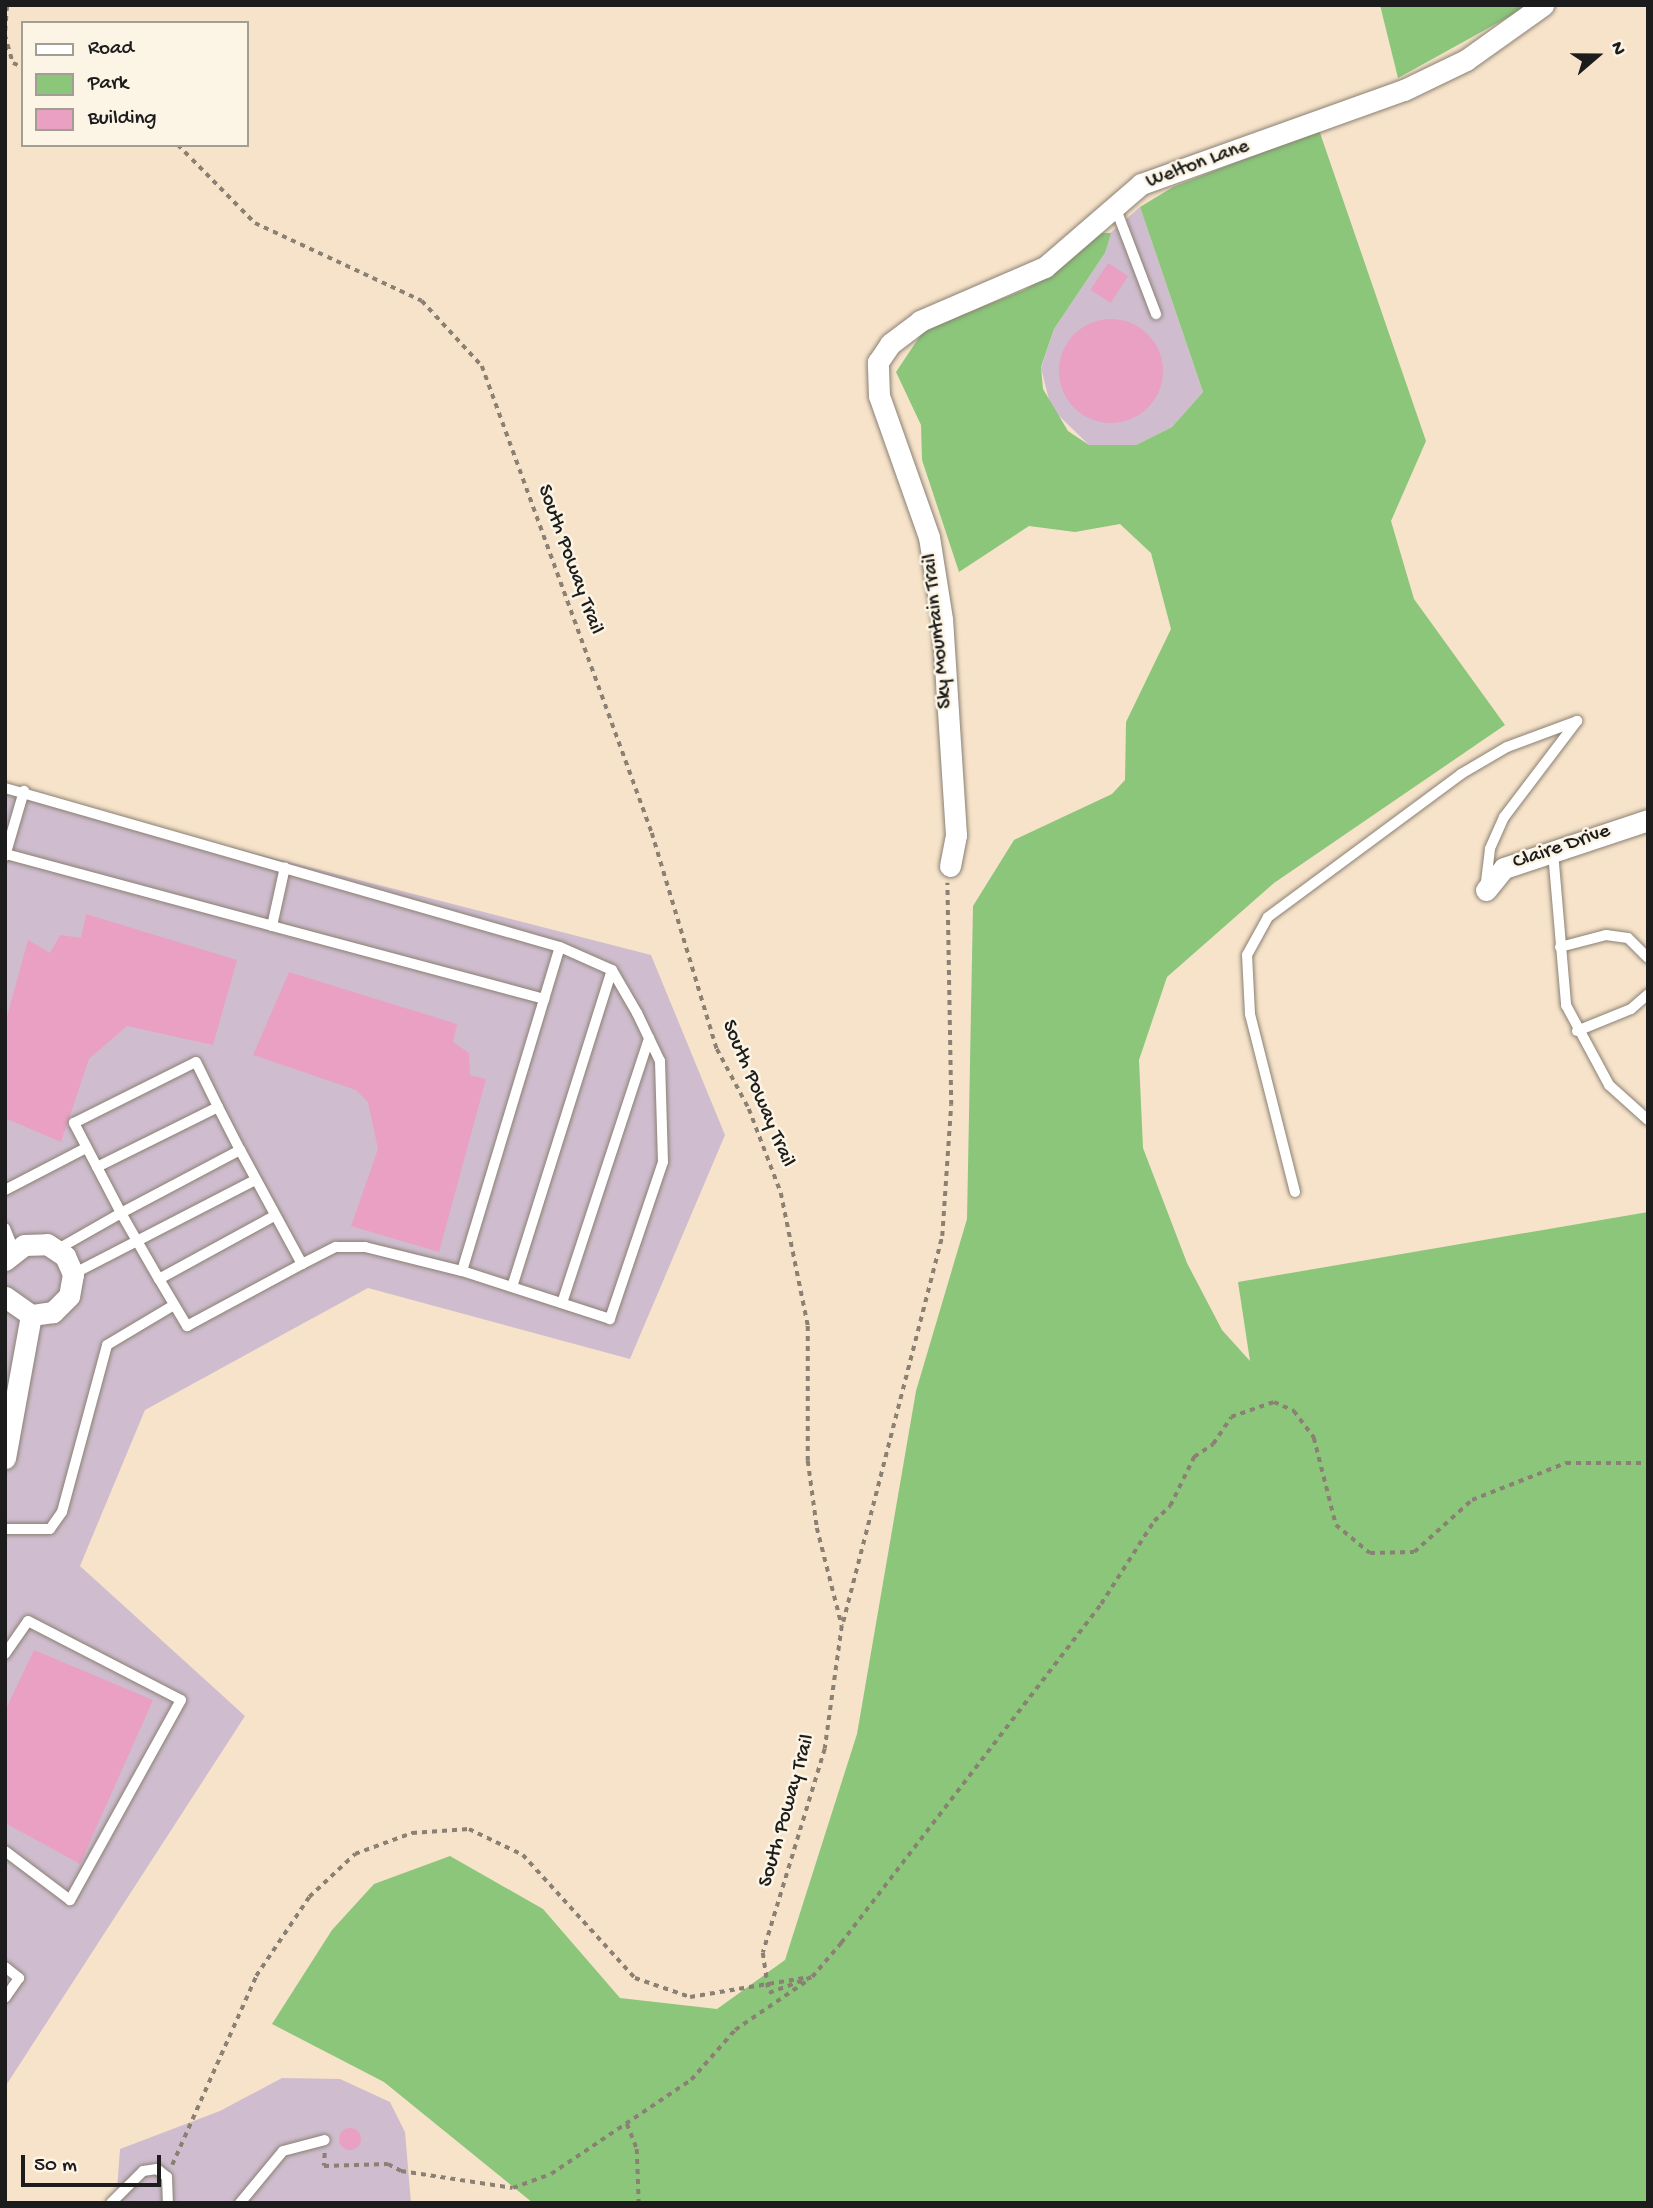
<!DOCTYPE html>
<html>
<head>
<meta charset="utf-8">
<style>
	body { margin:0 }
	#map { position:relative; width:1653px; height:2208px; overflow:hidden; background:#f7e3ca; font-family:"Gochi Hand",sans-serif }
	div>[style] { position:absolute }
	.industrial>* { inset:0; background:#cfbdcf }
	.green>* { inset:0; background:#8bc67b }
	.building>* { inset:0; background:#e9a0c3; transform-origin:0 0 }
	.round { border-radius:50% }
	.path>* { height:3.5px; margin-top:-1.75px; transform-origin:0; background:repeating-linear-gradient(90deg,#8a8073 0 5px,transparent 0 10px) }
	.roads { filter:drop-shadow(0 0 2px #8a8073) drop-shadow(0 0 2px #8a8073) }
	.service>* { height:10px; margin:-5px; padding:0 5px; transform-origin:5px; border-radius:5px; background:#fff }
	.minor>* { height:21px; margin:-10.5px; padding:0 10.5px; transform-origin:10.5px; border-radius:10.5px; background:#fff }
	span { translate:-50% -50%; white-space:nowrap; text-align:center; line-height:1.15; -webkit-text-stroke:5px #fcf5e5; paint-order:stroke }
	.street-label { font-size:21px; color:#1c1c1c }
	.frame { position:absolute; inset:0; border:7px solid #1c1c1c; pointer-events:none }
	.legend { position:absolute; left:21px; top:21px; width:228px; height:126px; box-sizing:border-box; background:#fcf5e5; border:2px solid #a29e95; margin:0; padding:9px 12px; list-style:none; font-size:21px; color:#1c1c1c }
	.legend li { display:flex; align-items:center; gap:14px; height:35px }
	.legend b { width:35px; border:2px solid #a29e95 }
	.north { position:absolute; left:1562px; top:21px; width:70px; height:70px; -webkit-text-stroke:5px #fcf5e5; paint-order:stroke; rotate:70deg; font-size:19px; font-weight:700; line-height:28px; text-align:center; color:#1c1c1c }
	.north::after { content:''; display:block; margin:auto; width:24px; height:32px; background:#1c1c1c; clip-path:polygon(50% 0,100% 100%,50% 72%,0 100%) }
	.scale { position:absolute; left:21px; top:2155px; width:140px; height:32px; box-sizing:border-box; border:4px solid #1c1c1c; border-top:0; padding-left:9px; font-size:21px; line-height:24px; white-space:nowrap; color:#1c1c1c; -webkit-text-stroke:5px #fcf5e5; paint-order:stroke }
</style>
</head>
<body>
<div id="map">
	<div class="industrial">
		<div style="clip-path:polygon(1140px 207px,1203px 392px,1172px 427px,1136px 445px,1089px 445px,1051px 408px,1041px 368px,1054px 329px,1105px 253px,1109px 234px)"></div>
		<div style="clip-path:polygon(5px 789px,651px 955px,725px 1135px,630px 1359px,368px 1288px,145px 1410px,80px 1566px,245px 1716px,5px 2087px)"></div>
		<div style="clip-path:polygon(282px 2078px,340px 2079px,390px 2102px,405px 2132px,411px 2203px,116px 2203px,120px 2149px,220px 2111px)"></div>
	</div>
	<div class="green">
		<div style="clip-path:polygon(1380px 5px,1530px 5px,1398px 78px)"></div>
		<div style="clip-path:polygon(1319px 130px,1426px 441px,1391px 521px,1414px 599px,1505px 725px,1274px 883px,1167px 977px,1139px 1060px,1143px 1148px,1187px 1263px,1222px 1330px,1250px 1361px,1238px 1282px,1648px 1212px,1648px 2203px,533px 2203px,384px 2082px,272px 2024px,332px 1930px,374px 1884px,450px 1856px,543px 1909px,620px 1998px,717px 2009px,785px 1960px,857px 1734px,916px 1391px,967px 1219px,973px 906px,1014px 840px,1112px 794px,1125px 780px,1126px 722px,1171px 629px,1151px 553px,1120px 524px,1075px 532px,1029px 526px,959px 572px,922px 460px,921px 425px,896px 372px,924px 330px,1024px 290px,1058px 270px,1096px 233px,1111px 233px,1105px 253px,1054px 329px,1041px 367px,1043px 389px,1068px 431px,1089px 445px,1136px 445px,1172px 427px,1203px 392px,1140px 207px,1173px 187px)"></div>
	</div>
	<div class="building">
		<div style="left:1108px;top:263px;width:24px;height:32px;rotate:33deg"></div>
		<div class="round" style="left:1059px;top:319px;width:104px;height:104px"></div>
		<div style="clip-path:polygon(86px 914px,237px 960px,213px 1045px,127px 1026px,89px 1059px,61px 1142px,5px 1118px,5px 1024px,28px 940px,50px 953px,60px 935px,81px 938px)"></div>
		<div style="clip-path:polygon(289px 972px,457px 1024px,453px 1042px,469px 1053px,470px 1075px,486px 1079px,439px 1252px,351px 1226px,378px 1149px,368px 1102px,356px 1090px,253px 1055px)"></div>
		<div style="clip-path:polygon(34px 1650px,153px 1700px,80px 1864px,5px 1823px,5px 1711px)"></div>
		<div class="round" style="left:339px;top:2128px;width:22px;height:22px"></div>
	</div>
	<div class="path">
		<div style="left:5px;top:31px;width:26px;rotate:-86deg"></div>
		<div style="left:5px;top:35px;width:29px;rotate:74deg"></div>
		<div style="left:13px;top:63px;width:11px;rotate:22deg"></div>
		<div style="left:178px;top:145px;width:110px;rotate:45.4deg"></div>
		<div style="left:255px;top:223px;width:184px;rotate:25deg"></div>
		<div style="left:422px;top:301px;width:88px;rotate:47.3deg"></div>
		<div style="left:482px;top:366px;width:497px;rotate:70deg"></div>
		<div style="left:652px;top:833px;width:226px;rotate:73.3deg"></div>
		<div style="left:717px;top:1049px;width:68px;rotate:61.9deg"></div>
		<div style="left:749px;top:1109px;width:90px;rotate:69.1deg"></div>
		<div style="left:781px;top:1193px;width:136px;rotate:78.5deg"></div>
		<div style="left:808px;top:1326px;width:135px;rotate:90deg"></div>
		<div style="left:808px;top:1461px;width:68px;rotate:82.3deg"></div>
		<div style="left:817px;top:1528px;width:101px;rotate:75.7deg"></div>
		<div style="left:842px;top:1626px;width:124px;rotate:97.9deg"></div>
		<div style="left:825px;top:1749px;width:213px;rotate:106.9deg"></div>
		<div style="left:763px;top:1953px;width:40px;rotate:81.5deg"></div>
		<div style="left:769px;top:1993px;width:46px;rotate:-20.4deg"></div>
		<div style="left:812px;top:1977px;width:45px;rotate:-49.5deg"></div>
		<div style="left:841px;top:1943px;width:427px;rotate:-52.5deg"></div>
		<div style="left:1101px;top:1604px;width:98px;rotate:-57.4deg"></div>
		<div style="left:1154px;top:1521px;width:22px;rotate:-43deg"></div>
		<div style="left:1170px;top:1506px;width:55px;rotate:-63.9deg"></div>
		<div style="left:1194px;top:1457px;width:23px;rotate:-34deg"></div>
		<div style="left:1213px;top:1444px;width:32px;rotate:-56deg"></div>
		<div style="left:1231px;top:1417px;width:46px;rotate:-19.2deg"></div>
		<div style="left:1274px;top:1402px;width:22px;rotate:24deg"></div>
		<div style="left:1294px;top:1411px;width:34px;rotate:53deg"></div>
		<div style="left:1314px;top:1438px;width:90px;rotate:75.8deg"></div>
		<div style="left:1336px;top:1525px;width:44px;rotate:39.5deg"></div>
		<div style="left:1370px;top:1553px;width:44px;rotate:-1.3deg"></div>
		<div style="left:1414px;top:1552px;width:78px;rotate:-41.9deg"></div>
		<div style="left:1472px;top:1500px;width:101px;rotate:-21.5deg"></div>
		<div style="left:1566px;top:1463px;width:82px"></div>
		<div style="left:843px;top:1622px;width:398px;rotate:-75.6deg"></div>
		<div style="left:942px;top:1236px;width:131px;rotate:-86.1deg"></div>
		<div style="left:951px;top:1105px;width:222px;rotate:-91deg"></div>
		<div style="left:627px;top:2124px;width:27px;rotate:68deg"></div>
		<div style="left:637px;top:2149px;width:54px;rotate:87.9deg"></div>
		<div style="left:325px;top:2153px;width:13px;rotate:94deg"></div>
		<div style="left:324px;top:2166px;width:64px;rotate:-1.8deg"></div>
		<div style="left:388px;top:2164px;width:15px;rotate:28deg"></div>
		<div style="left:401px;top:2171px;width:113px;rotate:8.6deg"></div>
		<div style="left:513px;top:2188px;width:40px;rotate:-20.2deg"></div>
		<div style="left:551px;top:2174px;width:169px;rotate:-33.9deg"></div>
		<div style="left:691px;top:2080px;width:67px;rotate:-48.7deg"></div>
		<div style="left:735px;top:2030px;width:88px;rotate:-34.4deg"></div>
		<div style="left:172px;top:2165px;width:207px;rotate:-66deg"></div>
		<div style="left:256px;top:1976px;width:95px;rotate:-56.1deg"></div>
		<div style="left:309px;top:1897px;width:63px;rotate:-43.1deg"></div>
		<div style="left:355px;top:1854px;width:61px;rotate:-20.2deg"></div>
		<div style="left:412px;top:1833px;width:57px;rotate:-4deg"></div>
		<div style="left:469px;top:1829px;width:60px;rotate:25.7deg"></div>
		<div style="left:523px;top:1855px;width:166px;rotate:47.7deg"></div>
		<div style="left:635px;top:1978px;width:58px;rotate:19.1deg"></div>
		<div style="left:690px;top:1997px;width:115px;rotate:-9.5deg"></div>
	</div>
	<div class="roads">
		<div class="service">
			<div style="left:1114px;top:204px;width:118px;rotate:69.1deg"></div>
			<div style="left:5px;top:788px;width:577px;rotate:15.99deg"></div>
			<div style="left:1553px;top:852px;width:154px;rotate:85.1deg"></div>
			<div style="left:1566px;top:1005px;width:91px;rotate:61.7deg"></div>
			<div style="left:1609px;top:1085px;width:52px;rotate:41.9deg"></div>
			<div style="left:6px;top:854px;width:276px;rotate:15.1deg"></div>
			<div style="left:272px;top:926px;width:60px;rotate:-77.6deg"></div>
			<div style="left:5px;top:856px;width:68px;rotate:-73.7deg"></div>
			<div style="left:272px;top:926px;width:282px;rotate:15deg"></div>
			<div style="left:1560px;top:947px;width:48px;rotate:-14.6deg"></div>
			<div style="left:1606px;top:935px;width:22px;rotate:8deg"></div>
			<div style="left:1628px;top:938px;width:28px;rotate:45deg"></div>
			<div style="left:1577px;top:1031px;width:58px;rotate:-22.2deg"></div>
			<div style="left:1631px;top:1009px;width:23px;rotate:-41deg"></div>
			<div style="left:196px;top:1062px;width:50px;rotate:63.9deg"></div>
			<div style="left:218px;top:1107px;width:135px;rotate:153.6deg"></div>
			<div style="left:97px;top:1167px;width:50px;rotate:-117.6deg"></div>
			<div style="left:74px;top:1123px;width:136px;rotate:-26.6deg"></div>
			<div style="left:97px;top:1167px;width:52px;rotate:62.4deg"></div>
			<div style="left:121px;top:1213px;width:135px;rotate:-27.9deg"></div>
			<div style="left:240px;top:1150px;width:48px;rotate:-117.1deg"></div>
			<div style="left:5px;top:1190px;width:89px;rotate:-27.4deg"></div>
			<div style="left:1295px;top:1192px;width:184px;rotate:-104.2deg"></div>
			<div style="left:1250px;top:1014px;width:59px;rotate:-92.9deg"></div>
			<div style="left:1247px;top:955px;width:43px;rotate:-61.1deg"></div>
			<div style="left:1268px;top:917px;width:240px;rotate:-36.5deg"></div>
			<div style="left:1461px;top:774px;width:53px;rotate:-30.4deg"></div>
			<div style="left:1507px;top:747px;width:75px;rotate:-20.4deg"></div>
			<div style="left:1577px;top:721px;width:121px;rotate:127.2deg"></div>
			<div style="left:1504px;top:817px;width:35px;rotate:114deg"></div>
			<div style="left:1490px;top:849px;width:35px;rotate:97deg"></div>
			<div style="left:5px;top:1228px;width:24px;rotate:68deg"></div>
			<div style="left:58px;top:1249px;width:73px;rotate:-29.7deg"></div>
			<div style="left:121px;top:1213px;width:76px;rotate:60.1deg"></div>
			<div style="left:159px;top:1279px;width:131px;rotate:-28.7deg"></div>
			<div style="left:302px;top:1264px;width:38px;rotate:-27deg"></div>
			<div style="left:336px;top:1247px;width:29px"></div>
			<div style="left:365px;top:1247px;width:100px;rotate:13.9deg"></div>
			<div style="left:462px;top:1271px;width:338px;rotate:-73.2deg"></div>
			<div style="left:560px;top:947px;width:57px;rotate:23.9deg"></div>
			<div style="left:612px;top:970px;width:50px;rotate:59.8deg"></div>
			<div style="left:637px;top:1013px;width:53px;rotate:64.4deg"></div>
			<div style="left:660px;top:1061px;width:101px;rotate:88.3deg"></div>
			<div style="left:663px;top:1162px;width:166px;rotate:108.7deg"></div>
			<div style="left:610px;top:1319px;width:156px;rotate:-162deg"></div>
			<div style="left:73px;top:1274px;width:205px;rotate:-27.3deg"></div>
			<div style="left:159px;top:1279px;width:55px;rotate:59.2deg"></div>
			<div style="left:187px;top:1326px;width:131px;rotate:-28.3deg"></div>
			<div style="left:302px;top:1264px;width:130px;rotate:-118.5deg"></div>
			<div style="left:512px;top:1287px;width:332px;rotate:-72.5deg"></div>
			<div style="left:562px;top:1303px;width:279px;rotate:-71.8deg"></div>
			<div style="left:5px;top:1529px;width:45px"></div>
			<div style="left:50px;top:1529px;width:21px;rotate:-55deg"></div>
			<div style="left:62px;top:1512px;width:173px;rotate:-74.9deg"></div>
			<div style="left:107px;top:1345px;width:78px;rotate:-30.8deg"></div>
			<div style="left:5px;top:1654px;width:40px;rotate:-55.1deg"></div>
			<div style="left:28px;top:1621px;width:172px;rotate:27.3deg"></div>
			<div style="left:181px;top:1700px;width:229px;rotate:119deg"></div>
			<div style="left:70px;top:1900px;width:81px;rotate:-143deg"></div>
			<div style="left:5px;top:1967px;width:18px;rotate:38deg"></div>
			<div style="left:19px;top:1978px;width:24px;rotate:125deg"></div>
			<div style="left:111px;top:2203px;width:45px;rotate:-45deg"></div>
			<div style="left:143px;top:2171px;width:14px;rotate:-8deg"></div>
			<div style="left:157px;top:2169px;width:13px;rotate:39deg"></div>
			<div style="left:167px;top:2177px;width:26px;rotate:88deg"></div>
			<div style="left:240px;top:2203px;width:67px;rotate:-50.4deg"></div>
			<div style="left:283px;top:2151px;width:43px;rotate:-14.7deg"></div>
		</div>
		<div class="minor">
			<div style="left:950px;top:866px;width:32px;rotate:-79deg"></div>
			<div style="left:956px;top:835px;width:216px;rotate:-93.7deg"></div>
			<div style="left:942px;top:619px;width:83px;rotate:-99deg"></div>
			<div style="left:929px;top:537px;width:150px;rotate:-109.5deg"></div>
			<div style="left:879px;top:396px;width:34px;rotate:-92deg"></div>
			<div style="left:878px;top:362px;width:22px;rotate:-56deg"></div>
			<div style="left:890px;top:344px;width:38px;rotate:-37deg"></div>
			<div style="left:920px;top:321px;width:136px;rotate:-23.4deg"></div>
			<div style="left:1045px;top:267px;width:127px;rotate:-40.8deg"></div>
			<div style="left:1141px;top:184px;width:279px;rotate:-19.7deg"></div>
			<div style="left:1404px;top:90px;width:69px;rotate:-25.8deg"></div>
			<div style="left:1466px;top:60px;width:95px;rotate:-35.5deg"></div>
			<div style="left:1486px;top:890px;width:28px;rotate:-51deg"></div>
			<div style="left:1504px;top:868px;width:152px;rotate:-18.4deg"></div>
			<div style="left:5px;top:1260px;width:24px;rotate:-38deg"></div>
			<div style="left:24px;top:1245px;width:23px;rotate:-2deg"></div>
			<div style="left:47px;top:1244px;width:22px;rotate:34deg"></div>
			<div style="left:65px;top:1256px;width:20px;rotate:66deg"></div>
			<div style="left:73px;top:1274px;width:22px;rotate:100deg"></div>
			<div style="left:69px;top:1296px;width:23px;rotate:135deg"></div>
			<div style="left:53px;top:1312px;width:22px;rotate:172deg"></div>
			<div style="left:31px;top:1315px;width:32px;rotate:-145deg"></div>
			<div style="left:5px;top:1458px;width:145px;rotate:-79.7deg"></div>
		</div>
	</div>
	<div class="street-label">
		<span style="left:1198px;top:165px;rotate:-20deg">Welton Lane</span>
		<span style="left:569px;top:560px;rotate:70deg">South Poway Trail</span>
		<span style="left:939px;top:631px;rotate:-96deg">Sky Mountain Trail</span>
		<span style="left:1562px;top:848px;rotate:-19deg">Claire Drive</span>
		<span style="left:757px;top:1094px;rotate:67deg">South Poway Trail</span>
		<span style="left:788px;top:1811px;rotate:-74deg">South Poway Trail</span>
	</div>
	<div class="frame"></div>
	<ul class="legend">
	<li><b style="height:9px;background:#fff"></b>Road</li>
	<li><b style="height:19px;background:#8bc67b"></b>Park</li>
	<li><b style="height:19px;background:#e9a0c3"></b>Building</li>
	</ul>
	<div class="north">N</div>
	<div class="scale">50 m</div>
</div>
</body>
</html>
